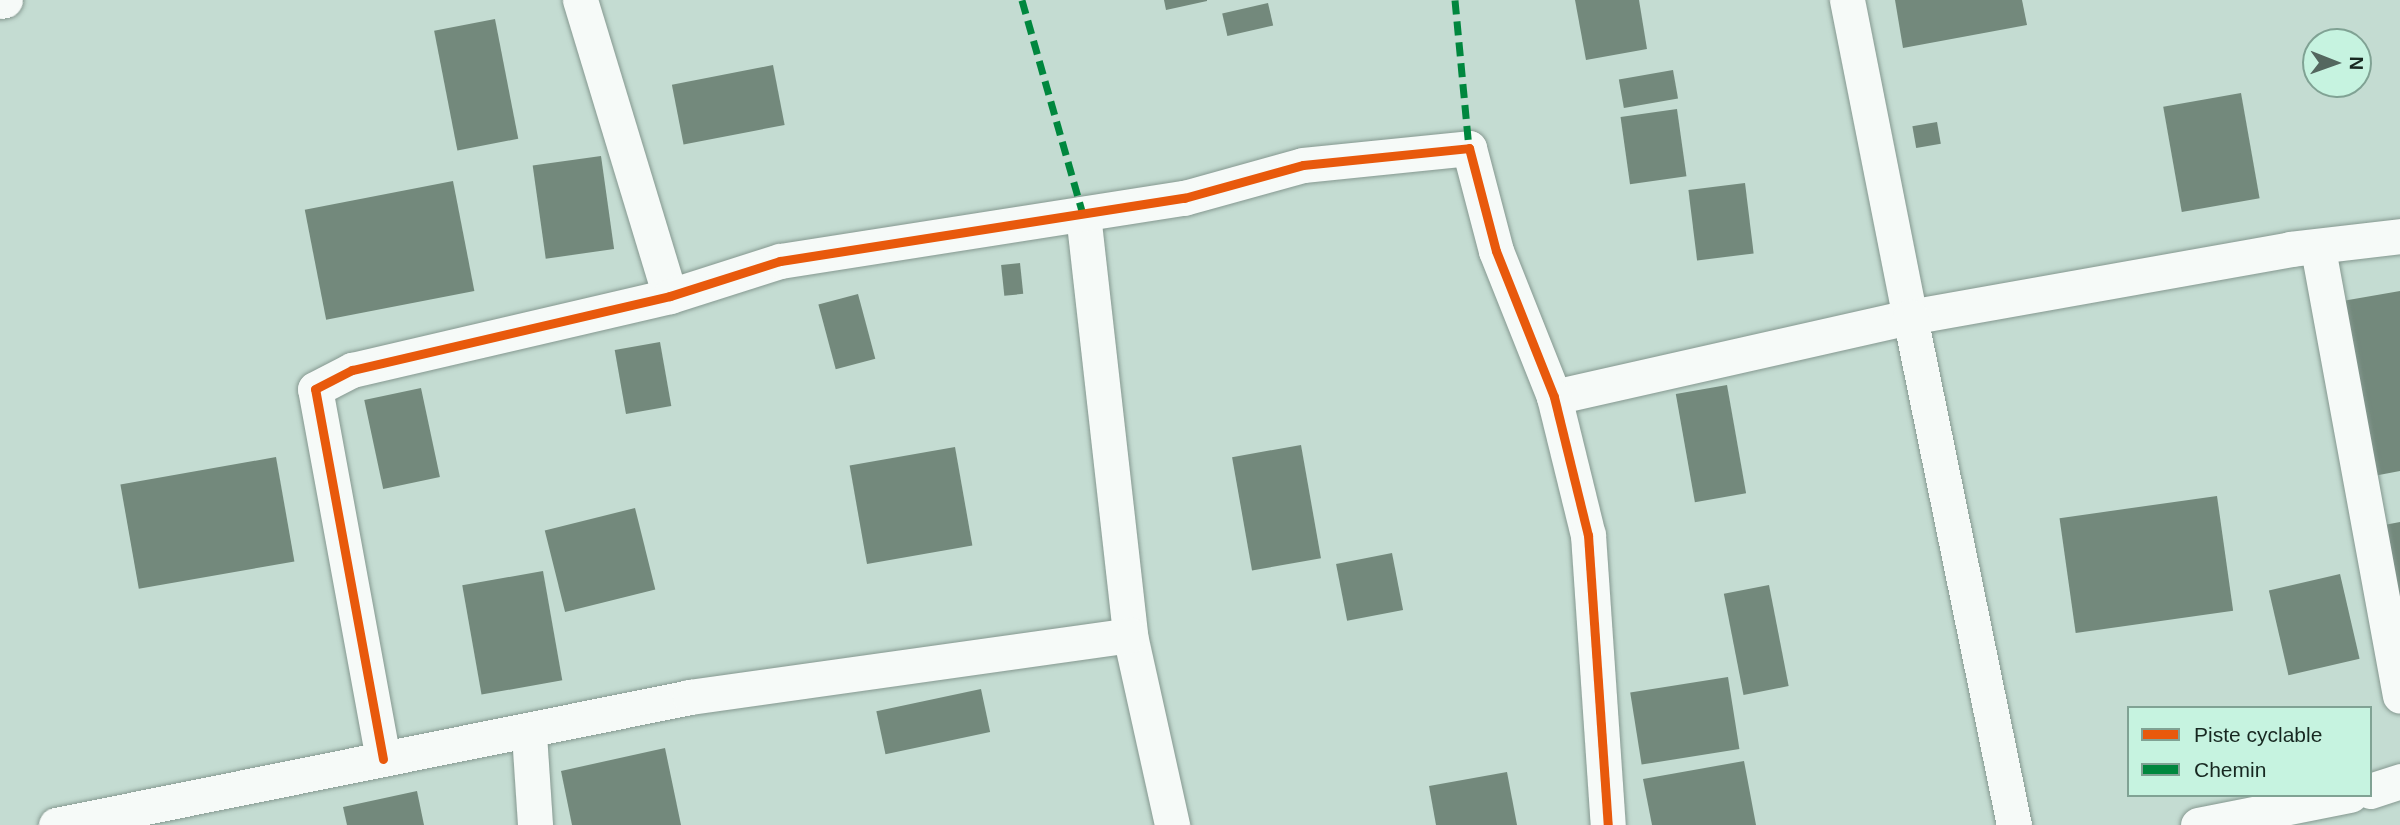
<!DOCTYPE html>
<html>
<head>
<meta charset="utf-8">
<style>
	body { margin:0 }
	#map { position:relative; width:2400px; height:825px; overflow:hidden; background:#c4dcd2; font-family:Arial,sans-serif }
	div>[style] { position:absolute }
	.building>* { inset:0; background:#73897c; transform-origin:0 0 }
	.roads { filter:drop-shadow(0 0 2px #859890) drop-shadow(0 0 2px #859890) }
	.minor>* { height:35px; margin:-17.5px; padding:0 17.5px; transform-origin:17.5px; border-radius:17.5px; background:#f6faf8 }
	.quiet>* { height:7px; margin-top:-3.5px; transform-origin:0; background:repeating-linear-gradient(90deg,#00873e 0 14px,transparent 0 21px) }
	.cycleway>* { height:9px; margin:-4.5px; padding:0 4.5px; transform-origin:4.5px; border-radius:4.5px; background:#e8590c }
	span { translate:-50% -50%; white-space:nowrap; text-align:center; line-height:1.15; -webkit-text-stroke:7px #c6f3e0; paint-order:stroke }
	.legend { position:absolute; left:2127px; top:706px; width:245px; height:91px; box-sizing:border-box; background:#c6f3e0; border:2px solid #80a294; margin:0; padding:9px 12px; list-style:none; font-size:21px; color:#172821 }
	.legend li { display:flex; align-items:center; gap:14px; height:35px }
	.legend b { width:35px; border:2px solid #80a294 }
	.north { position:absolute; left:2302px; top:28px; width:70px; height:70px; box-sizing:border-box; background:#c6f3e0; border:2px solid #80a294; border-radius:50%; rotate:91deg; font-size:19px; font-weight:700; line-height:28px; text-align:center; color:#172821 }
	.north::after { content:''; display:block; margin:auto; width:24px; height:32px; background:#54675f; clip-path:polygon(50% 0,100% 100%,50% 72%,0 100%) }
</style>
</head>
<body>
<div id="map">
	<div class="building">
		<div style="clip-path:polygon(1164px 0,1207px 0,1207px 1px,1166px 10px)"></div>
		<div style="clip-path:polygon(1575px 0,1639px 0,1647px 49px,1586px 60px)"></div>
		<div style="clip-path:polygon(1895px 0,2022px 0,2027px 25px,1903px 48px)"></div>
		<div style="left:1268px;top:3px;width:23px;height:47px;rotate:77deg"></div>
		<div style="left:495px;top:19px;width:122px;height:62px;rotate:79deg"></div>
		<div style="left:773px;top:65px;width:61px;height:103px;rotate:79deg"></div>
		<div style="left:1673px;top:70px;width:29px;height:55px;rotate:80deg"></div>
		<div style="left:2241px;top:93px;width:107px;height:79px;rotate:80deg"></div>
		<div style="left:1677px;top:109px;width:68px;height:57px;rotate:82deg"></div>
		<div style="left:1937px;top:122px;width:22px;height:25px;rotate:80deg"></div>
		<div style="left:601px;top:156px;width:94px;height:69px;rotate:82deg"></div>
		<div style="left:453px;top:181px;width:112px;height:151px;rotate:79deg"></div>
		<div style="left:1745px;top:183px;width:71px;height:57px;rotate:83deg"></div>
		<div style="left:1020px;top:263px;width:31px;height:19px;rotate:84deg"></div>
		<div style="clip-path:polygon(2400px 291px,2400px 471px,2363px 478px,2331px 303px)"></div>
		<div style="left:858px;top:294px;width:67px;height:41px;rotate:75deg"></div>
		<div style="left:660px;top:342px;width:65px;height:46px;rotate:80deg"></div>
		<div style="left:1727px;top:385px;width:110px;height:52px;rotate:80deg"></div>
		<div style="left:421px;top:388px;width:91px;height:58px;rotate:78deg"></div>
		<div style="left:1301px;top:445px;width:115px;height:70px;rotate:80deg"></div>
		<div style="left:955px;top:447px;width:100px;height:107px;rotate:80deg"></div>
		<div style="left:276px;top:457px;width:106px;height:158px;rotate:80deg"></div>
		<div style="left:2217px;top:496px;width:116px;height:159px;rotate:82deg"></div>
		<div style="left:635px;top:508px;width:84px;height:93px;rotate:76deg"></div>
		<div style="clip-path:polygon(2400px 522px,2400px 628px,2379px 526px)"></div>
		<div style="left:1392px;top:553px;width:58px;height:57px;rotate:79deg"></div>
		<div style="left:543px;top:571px;width:111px;height:82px;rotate:80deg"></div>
		<div style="left:2340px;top:574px;width:87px;height:73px;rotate:77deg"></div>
		<div style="left:1769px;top:585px;width:103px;height:46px;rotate:79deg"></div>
		<div style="left:1728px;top:677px;width:73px;height:99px;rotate:81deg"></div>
		<div style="left:981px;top:689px;width:44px;height:107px;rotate:78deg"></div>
		<div style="clip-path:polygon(665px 748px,681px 825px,572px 825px,561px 771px)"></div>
		<div style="clip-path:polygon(1744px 761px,1756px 825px,1652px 825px,1643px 779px)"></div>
		<div style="clip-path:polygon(1507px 772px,1517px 825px,1436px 825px,1429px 786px)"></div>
		<div style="clip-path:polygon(417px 791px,424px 825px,347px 825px,343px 807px)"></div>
	</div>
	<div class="roads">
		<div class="minor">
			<div style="left:580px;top:0;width:309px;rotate:73.1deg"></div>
			<div style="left:1847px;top:0;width:323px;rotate:78.8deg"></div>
			<div style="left:1910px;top:317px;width:386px;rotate:-10.1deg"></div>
			<div style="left:2290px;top:249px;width:111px;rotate:-6.7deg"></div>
			<div style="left:0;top:1px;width:5px;rotate:-11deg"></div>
			<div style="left:1083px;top:214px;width:424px;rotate:83.6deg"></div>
			<div style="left:1130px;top:635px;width:195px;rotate:77.5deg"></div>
			<div style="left:2318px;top:249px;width:454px;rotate:79.6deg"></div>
			<div style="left:1554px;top:397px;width:365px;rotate:-12.7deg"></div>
			<div style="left:1910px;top:317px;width:519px;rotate:78.43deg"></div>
			<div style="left:529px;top:734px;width:91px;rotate:86.2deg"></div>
			<div style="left:383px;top:759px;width:376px;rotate:-100.4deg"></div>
			<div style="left:315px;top:389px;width:42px;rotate:-27.2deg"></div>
			<div style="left:352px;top:370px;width:326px;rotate:-13.1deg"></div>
			<div style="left:670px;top:296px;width:115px;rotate:-17.7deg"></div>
			<div style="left:780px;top:261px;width:409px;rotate:-8.9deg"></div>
			<div style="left:1184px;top:198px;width:123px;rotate:-15.5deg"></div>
			<div style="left:1303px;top:165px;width:167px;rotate:-5.8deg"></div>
			<div style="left:1469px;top:148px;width:106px;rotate:75.3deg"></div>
			<div style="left:1496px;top:251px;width:157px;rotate:68.3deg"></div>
			<div style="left:1554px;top:397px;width:142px;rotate:76.2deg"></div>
			<div style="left:1588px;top:535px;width:291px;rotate:86.1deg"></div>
			<div style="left:2370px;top:791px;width:32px;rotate:-18deg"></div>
			<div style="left:56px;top:825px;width:647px;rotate:-11.41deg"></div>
			<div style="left:690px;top:697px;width:444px;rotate:-8deg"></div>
			<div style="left:2198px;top:825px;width:155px;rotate:-11.2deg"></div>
		</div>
	</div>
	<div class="quiet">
		<div style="left:1022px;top:0;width:223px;rotate:74.1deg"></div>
		<div style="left:1455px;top:0;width:149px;rotate:84.6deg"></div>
	</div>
	<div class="cycleway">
		<div style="left:383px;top:759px;width:376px;rotate:-100.4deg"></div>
		<div style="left:315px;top:389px;width:42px;rotate:-27.2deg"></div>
		<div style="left:352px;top:370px;width:326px;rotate:-13.1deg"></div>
		<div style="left:670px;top:296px;width:115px;rotate:-17.7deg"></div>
		<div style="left:780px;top:261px;width:409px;rotate:-8.9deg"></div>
		<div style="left:1184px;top:198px;width:123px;rotate:-15.5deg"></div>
		<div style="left:1303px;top:165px;width:167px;rotate:-5.8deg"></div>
		<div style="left:1469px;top:148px;width:106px;rotate:75.3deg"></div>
		<div style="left:1496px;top:251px;width:157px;rotate:68.3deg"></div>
		<div style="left:1554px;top:397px;width:142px;rotate:76.2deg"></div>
		<div style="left:1588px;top:535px;width:291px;rotate:86.1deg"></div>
	</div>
	<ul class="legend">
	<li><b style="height:9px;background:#e8590c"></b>Piste cyclable</li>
	<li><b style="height:9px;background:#00873e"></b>Chemin</li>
	</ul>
	<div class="north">N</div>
</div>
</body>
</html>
